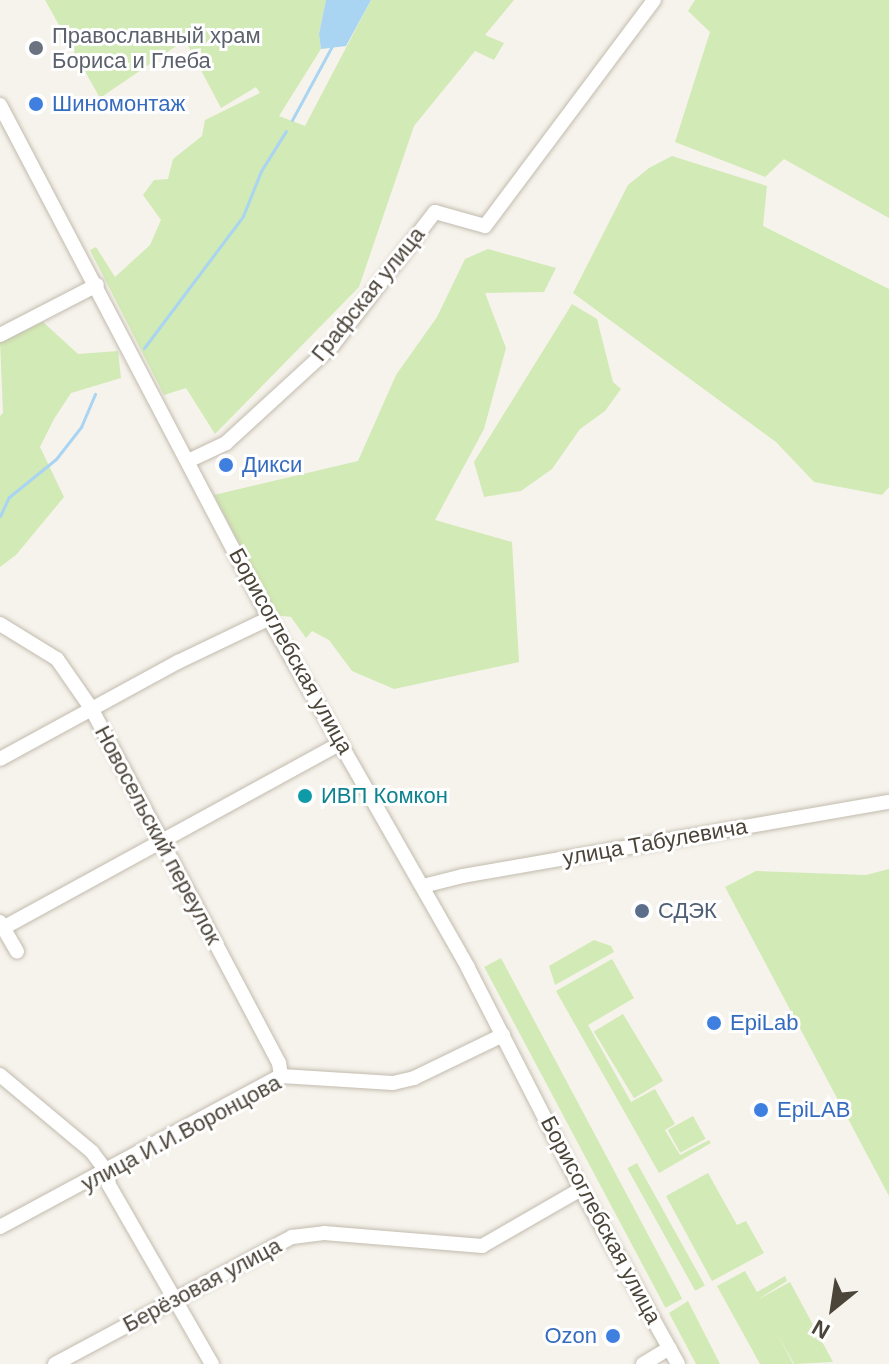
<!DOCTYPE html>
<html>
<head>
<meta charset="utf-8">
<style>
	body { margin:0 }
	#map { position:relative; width:889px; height:1364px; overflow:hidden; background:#f6f3ec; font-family:Helvetica,sans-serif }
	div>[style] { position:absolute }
	.green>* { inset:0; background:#d2eab5; transform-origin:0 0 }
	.water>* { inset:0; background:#a9d4f2 }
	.stream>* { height:3px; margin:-1.5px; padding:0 1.5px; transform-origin:1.5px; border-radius:1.5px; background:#a9d4f2 }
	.roads { filter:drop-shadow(0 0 2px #c2bbae) drop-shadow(0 0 2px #c2bbae) }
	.minor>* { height:14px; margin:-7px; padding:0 7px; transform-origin:7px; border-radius:7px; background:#fff }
	.dots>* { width:22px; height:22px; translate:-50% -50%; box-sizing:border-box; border:4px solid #fff; border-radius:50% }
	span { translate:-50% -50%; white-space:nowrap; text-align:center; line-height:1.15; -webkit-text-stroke:6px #fff; paint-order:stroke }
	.worship-label { font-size:22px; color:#5b616d }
	.left { translate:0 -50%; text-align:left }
	.shop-label { font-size:22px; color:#366cbe }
	.right { translate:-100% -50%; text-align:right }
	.street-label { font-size:22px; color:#4b4439 }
	.culture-label { font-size:22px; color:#0d838f }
	.service-label { font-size:22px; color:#4e5e75 }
	.north { position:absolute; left:793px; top:1268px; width:80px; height:80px; -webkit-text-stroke:6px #fff; paint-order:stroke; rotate:210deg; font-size:22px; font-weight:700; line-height:32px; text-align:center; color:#4b4439 }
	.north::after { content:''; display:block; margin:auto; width:28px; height:36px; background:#4b4439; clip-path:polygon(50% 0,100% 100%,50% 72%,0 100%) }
</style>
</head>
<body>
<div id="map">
	<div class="green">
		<div style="clip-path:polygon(45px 0,326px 0,319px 34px,321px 49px,279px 116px,305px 126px,371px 0,514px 0,485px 35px,504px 43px,494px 60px,475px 51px,414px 126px,359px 287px,215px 434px,186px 388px,164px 395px,90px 250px,96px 247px,115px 277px,150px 245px,161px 220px,143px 195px,154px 180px,168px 179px,173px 159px,202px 136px,205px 120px,260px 93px,256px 87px,221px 108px,185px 40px,100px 98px)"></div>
		<div style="clip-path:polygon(695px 0,889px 0,889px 218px,784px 159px,765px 177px,675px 142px,710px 32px,688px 11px)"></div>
		<div style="clip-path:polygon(672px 156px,767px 186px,763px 226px,889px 289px,889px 487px,882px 495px,814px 482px,776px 442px,573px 293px,628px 185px,649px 168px)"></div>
		<div style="clip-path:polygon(488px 249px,556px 268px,544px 292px,485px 293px,506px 348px,484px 429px,435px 520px,512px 542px,519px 662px,394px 689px,352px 671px,329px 640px,312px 631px,306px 638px,291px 617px,276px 615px,214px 495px,358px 461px,396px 375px,437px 317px,465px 259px)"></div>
		<div style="clip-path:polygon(572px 304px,597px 319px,613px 382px,621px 389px,605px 411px,580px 429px,552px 469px,521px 491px,484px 497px,474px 462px)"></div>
		<div style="clip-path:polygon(43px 322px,78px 354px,118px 351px,121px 378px,71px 393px,54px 419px,40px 447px,64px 497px,16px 555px,0 567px,0 416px,3px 413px,0 342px)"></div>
		<div style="clip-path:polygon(889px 869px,889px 1196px,725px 887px,756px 871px,866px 875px)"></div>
		<div style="clip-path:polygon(594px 940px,611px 946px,614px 952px,555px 985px,549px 966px)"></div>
		<div style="left:501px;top:958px;width:386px;height:19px;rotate:62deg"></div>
		<div style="clip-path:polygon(612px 959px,634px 998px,588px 1025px,631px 1102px,655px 1089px,675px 1124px,665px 1130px,680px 1155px,709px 1140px,711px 1143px,659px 1173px,556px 991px)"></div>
		<div style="left:623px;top:1014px;width:78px;height:34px;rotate:59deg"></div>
		<div style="left:693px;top:1116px;width:26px;height:29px;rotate:61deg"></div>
		<div style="left:637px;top:1163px;width:140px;height:11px;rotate:61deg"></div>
		<div style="clip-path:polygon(708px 1173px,737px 1225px,746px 1221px,764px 1253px,712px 1281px,666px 1196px)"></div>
		<div style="clip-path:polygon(745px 1271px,757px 1292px,785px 1276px,787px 1281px,757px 1300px,790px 1282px,833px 1362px,794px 1364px,777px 1333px,793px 1364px,760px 1364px,717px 1286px)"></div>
		<div style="clip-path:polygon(688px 1301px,720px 1364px,696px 1364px,669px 1313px)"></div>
	</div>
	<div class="water">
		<div style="clip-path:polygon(326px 0,371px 0,346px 46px,321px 49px,319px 34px)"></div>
	</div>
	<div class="stream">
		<div style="left:292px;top:120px;width:84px;rotate:-61.6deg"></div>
		<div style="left:144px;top:348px;width:165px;rotate:-53.1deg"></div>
		<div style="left:243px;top:216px;width:48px;rotate:-68.2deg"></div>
		<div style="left:261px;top:171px;width:47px;rotate:-58deg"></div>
		<div style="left:0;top:516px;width:21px;rotate:-65deg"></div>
		<div style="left:9px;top:497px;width:60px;rotate:-39deg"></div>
		<div style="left:56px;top:459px;width:41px;rotate:-52deg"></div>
		<div style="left:81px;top:427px;width:36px;rotate:-67deg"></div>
	</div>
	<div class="roads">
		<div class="minor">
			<div style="left:0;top:105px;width:592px;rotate:62.31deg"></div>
			<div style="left:275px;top:629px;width:390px;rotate:60.3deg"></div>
			<div style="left:468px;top:968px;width:248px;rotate:62.9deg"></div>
			<div style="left:581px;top:1189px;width:200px;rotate:61deg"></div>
			<div style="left:0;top:335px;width:109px;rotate:-27.3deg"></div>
			<div style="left:188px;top:461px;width:42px;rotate:-25.3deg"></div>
			<div style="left:226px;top:443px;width:144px;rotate:-42.5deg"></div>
			<div style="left:332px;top:346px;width:169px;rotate:-52.5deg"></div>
			<div style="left:435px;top:212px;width:52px;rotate:15.6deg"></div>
			<div style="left:485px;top:226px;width:282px;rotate:-53.2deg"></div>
			<div style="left:0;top:624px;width:67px;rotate:31.6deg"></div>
			<div style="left:57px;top:659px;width:60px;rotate:55.2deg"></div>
			<div style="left:91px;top:708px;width:402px;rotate:62.1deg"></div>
			<div style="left:279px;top:1063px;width:13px;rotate:81deg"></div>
			<div style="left:0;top:759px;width:203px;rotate:-28.6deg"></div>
			<div style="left:178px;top:662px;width:102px;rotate:-25.6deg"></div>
			<div style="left:423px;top:886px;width:41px;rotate:-14deg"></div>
			<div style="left:463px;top:876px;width:432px;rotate:-9.9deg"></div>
			<div style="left:0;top:922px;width:34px;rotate:60deg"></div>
			<div style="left:3px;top:928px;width:385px;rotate:-28.7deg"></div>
			<div style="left:0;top:1075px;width:120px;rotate:39.9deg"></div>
			<div style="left:92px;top:1152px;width:25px;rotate:53deg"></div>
			<div style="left:107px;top:1172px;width:13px;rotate:81deg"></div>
			<div style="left:109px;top:1185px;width:207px;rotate:60.1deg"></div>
			<div style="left:0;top:1227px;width:319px;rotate:-28.3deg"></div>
			<div style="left:281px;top:1076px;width:112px;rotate:3.6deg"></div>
			<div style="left:393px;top:1083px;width:22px;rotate:-13deg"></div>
			<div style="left:414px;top:1078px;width:99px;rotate:-25.8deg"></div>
			<div style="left:55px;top:1364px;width:269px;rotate:-28.2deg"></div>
			<div style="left:292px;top:1237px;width:32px;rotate:-7deg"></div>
			<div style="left:324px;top:1233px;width:159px;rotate:4.7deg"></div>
			<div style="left:482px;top:1246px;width:114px;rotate:-29.9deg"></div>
			<div style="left:643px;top:1364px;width:31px;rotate:-31deg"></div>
		</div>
	</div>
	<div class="dots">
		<div style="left:36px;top:48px;background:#6b7280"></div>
		<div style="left:36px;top:104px;background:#3f7fe0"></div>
		<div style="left:226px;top:465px;background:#3f7fe0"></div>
		<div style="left:305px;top:796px;background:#0f9aa8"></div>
		<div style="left:642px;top:911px;background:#5c6f8a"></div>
		<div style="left:714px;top:1023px;background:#3f7fe0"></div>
		<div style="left:761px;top:1110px;background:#3f7fe0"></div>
		<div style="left:613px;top:1336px;background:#3f7fe0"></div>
	</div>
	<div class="worship-label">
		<span class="left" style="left:52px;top:48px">Православный храм<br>Бориса и Глеба</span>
	</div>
	<div class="shop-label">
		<span class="left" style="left:52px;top:104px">Шиномонтаж</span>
		<span class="left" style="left:242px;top:465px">Дикси</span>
		<span class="left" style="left:730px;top:1023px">EpiLab</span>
		<span class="left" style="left:777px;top:1110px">EpiLAB</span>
		<span class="right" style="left:597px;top:1336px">Ozon</span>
	</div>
	<div class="street-label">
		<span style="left:368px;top:294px;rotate:-51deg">Графская улица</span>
		<span style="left:291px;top:651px;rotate:61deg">Борисоглебская улица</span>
		<span style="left:158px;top:835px;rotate:62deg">Новосельский переулок</span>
		<span style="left:655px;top:842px;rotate:-10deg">улица Табулевича</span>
		<span style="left:181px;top:1133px;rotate:-28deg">улица И.И.Воронцова</span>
		<span style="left:601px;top:1220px;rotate:62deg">Борисоглебская улица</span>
		<span style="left:202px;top:1285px;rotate:-28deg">Берёзовая улица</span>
	</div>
	<div class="culture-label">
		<span class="left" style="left:321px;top:796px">ИВП Комкон</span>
	</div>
	<div class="service-label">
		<span class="left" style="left:658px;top:911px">СДЭК</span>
	</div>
	<div class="north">N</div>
</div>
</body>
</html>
